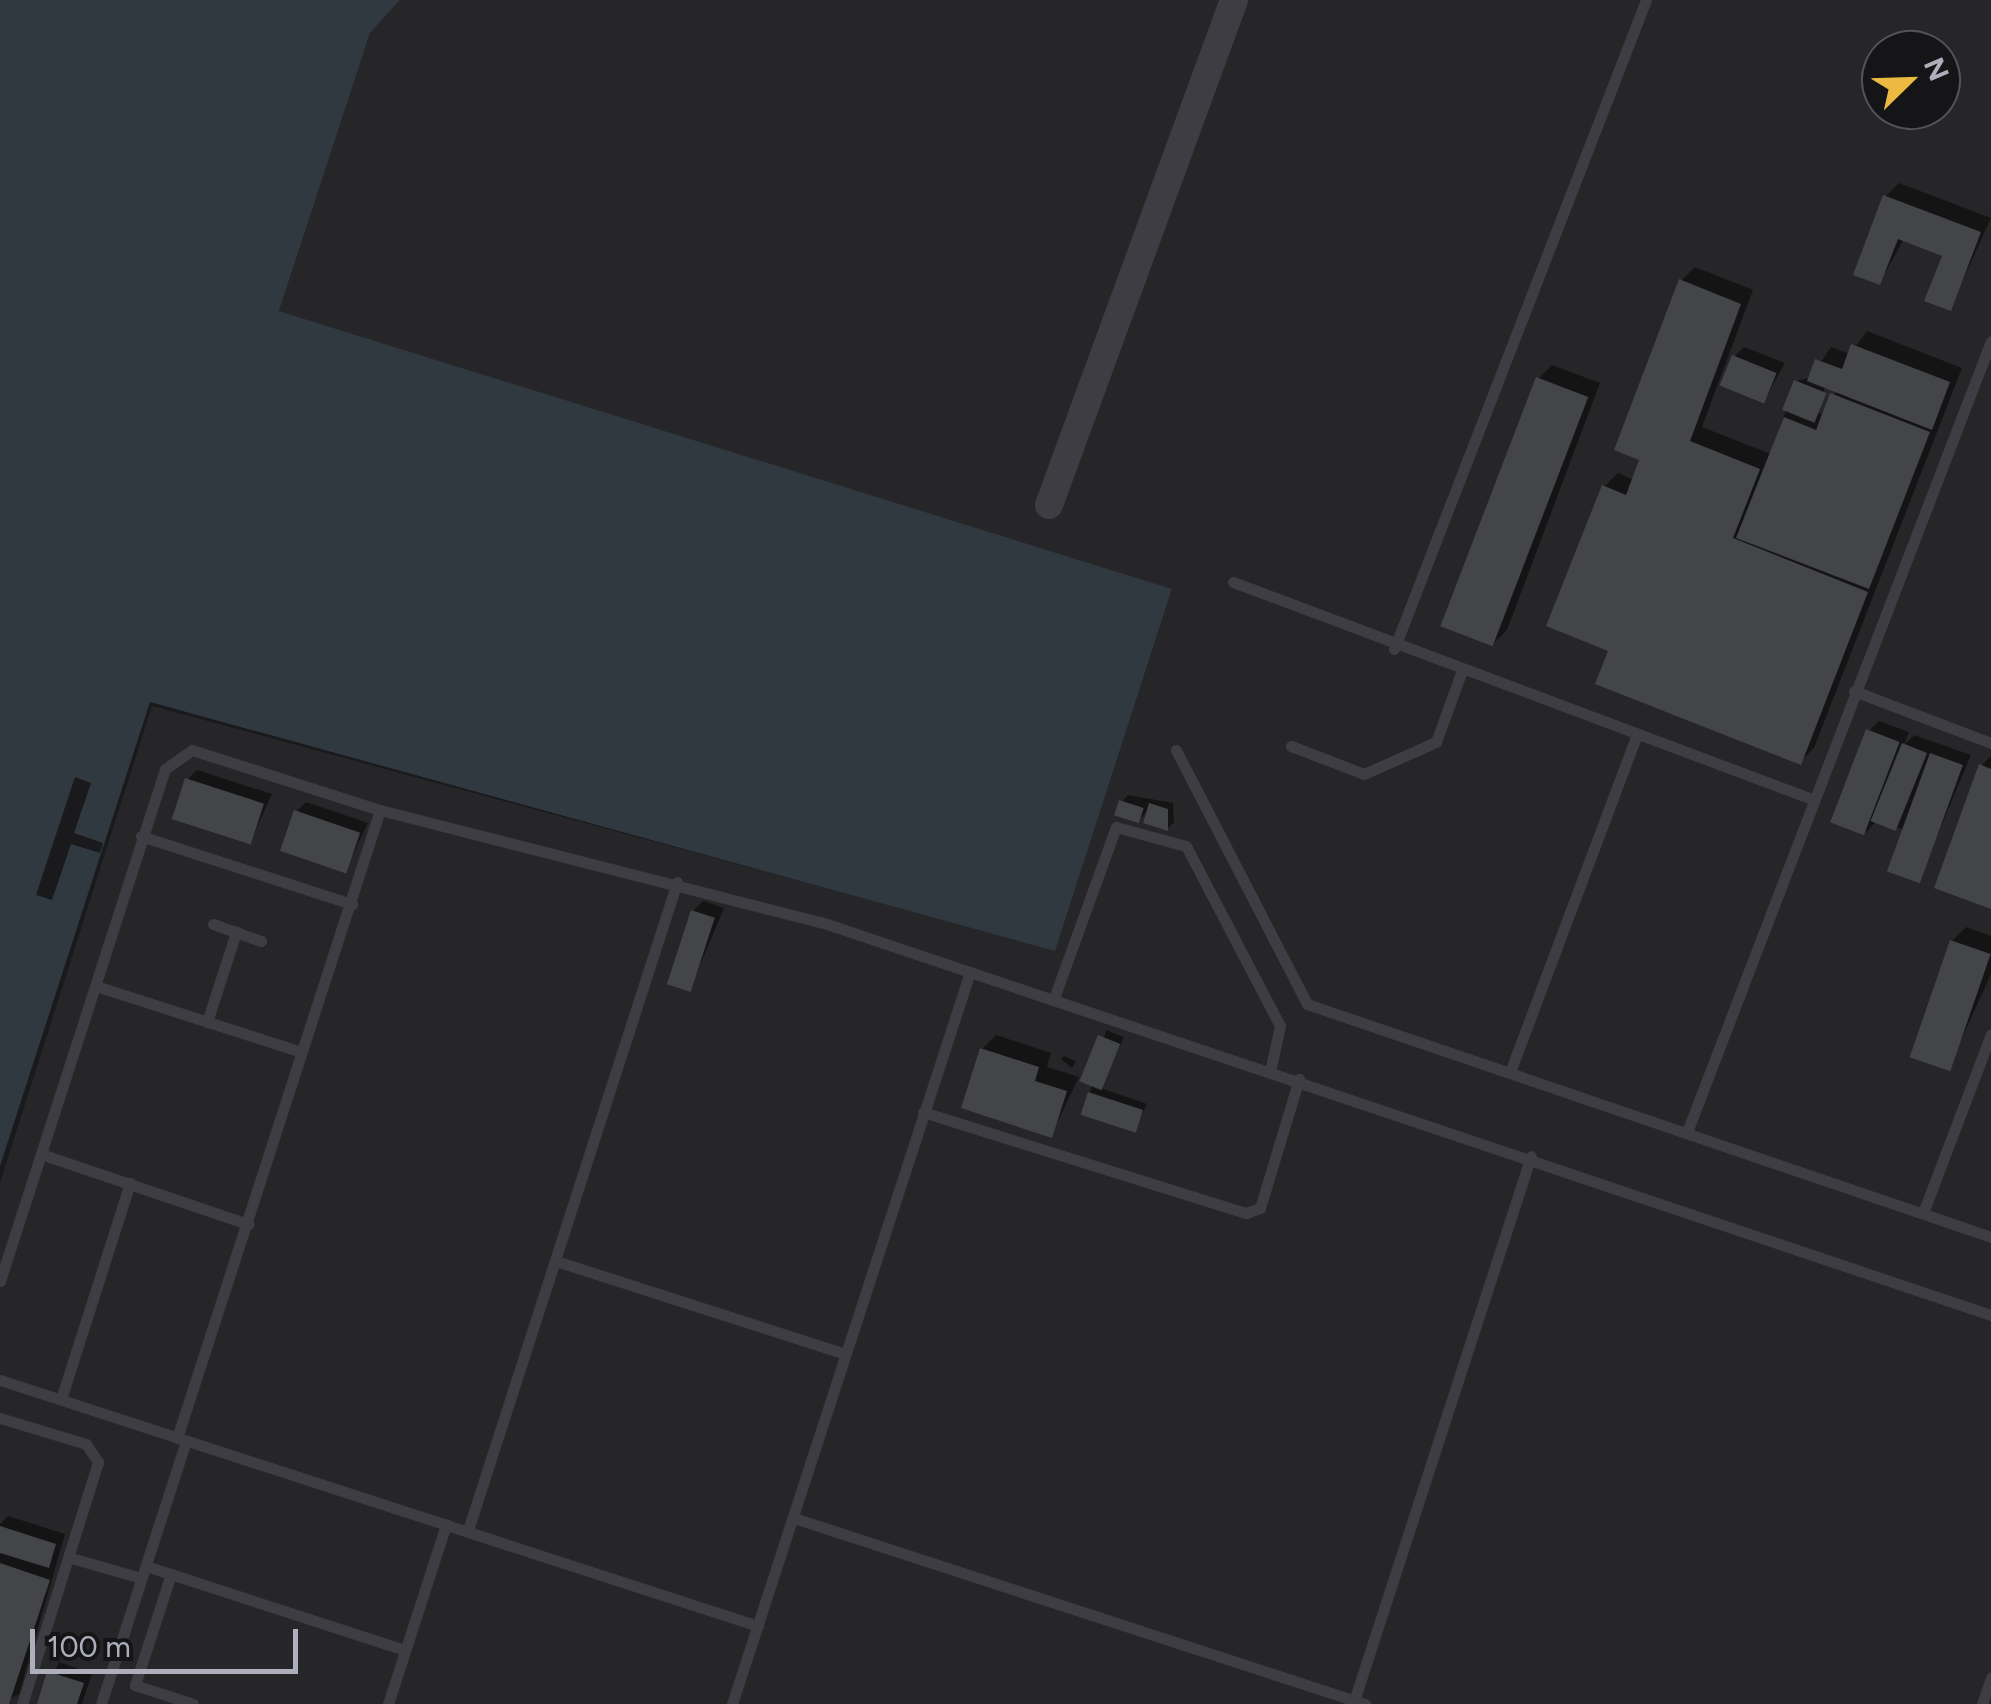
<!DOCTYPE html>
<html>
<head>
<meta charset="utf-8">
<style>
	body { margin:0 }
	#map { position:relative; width:1991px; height:1704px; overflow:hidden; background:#1a1a1c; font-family:Figtree,sans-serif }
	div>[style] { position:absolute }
	.built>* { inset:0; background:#262629 }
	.water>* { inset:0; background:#303840 }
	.pier>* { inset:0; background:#1a1a1c }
	.shadow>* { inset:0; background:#0007 }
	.building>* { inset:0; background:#444549; transform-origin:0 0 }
	.service>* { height:11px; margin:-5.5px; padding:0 5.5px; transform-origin:5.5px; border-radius:5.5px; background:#3d3d43 }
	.tertiary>* { height:28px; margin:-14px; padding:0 14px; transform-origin:14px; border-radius:14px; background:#3d3d43 }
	span { translate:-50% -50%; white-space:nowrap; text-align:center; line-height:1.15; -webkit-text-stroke:8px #151517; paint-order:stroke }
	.north { position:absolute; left:1861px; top:30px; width:100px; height:100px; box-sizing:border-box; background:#151517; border:2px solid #525359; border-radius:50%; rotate:67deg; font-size:28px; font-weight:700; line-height:40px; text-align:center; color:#adb0bb }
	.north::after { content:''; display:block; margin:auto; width:35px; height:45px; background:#ecba41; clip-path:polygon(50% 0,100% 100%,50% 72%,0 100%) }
	.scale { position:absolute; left:30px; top:1629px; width:268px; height:45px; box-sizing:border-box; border:5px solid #adb0bb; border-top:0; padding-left:12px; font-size:30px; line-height:35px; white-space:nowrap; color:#adb0bb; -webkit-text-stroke:8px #151517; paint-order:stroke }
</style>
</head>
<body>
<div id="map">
	<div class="built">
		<div style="clip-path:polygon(evenodd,400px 0,1991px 0,1991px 1704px,0 1704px,0 1183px,152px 706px,1055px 950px,1172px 590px,279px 311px,370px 33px,400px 0,1881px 50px,1941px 50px,1941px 110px,1881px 110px,1881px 50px)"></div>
	</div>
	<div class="water">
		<div style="clip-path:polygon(0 0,400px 0,370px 33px,279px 311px,1172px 589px,1055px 951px,150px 702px,0 1166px)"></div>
	</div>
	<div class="pier">
		<div style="clip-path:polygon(75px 777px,91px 783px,74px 833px,103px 843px,100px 853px,71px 844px,52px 900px,36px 895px)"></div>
	</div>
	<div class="shadow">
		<div style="clip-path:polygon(1899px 183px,1991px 218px,1950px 309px,1946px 254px,1904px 239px,1880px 282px,1885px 197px)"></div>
		<div style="clip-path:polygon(evenodd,1695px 267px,1753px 290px,1702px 427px,1771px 454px,1796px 381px,1810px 378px,1831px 347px,1850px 354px,1867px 331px,1962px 368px,1814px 748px,1800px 762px,1612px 649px,1604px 487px,1618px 473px,1634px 480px,1681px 281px,1695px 267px,1828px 380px,1837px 390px,1824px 415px,1815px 412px,1828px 380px)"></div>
		<div style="clip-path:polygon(1744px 347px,1785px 363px,1764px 401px,1734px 357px)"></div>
		<div style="clip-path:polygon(1552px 365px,1600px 383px,1507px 630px,1493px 644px,1538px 379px)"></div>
		<div style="clip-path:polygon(1879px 721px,1909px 732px,1904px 745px,1914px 735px,1971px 755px,1918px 881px,1904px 830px,1877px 820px,1866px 833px,1869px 731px)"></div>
		<div style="clip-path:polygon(1991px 756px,1991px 906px,1981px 766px)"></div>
		<div style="clip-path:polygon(197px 770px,272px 794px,250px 842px,187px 780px)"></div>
		<div style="clip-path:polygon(1128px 795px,1173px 803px,1174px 822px,1168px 828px,1149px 810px,1138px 821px,1122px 802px)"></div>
		<div style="clip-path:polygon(306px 802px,368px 823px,345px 871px,296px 812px)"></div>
		<div style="clip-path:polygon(703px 901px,724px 908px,690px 989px,693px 911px)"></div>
		<div style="clip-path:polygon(1966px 927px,1991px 936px,1991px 974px,1948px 1069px,1952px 941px)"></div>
		<div style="clip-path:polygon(1106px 1030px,1124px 1037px,1101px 1088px,1147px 1104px,1135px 1130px,1090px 1093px)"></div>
		<div style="clip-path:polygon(996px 1035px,1051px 1053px,1047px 1067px,1079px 1077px,1051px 1135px,982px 1049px)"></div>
		<div style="clip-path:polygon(1061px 1059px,1064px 1056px,1076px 1061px,1072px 1068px)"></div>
		<div style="clip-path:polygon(8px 1516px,65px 1534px,19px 1694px,0 1704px,0 1524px)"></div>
		<div style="clip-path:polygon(59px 1662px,92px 1673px,82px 1704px,39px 1704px)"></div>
	</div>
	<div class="building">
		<div style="clip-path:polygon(1883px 195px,1981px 232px,1951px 311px,1924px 301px,1942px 256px,1898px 239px,1880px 285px,1853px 275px)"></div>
		<div style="clip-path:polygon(1679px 279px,1741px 304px,1690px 441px,1760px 469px,1733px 538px,1868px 592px,1801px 765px,1595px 684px,1608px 651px,1546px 626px,1602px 485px,1626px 495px,1639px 460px,1614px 450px)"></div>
		<div style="clip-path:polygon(1851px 344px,1950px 382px,1932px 430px,1807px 381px,1815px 359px,1842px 369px)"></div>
		<div style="left:1732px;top:355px;width:48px;height:33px;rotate:22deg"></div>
		<div style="left:1536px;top:377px;width:56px;height:267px;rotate:21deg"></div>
		<div style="left:1794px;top:380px;width:35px;height:32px;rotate:22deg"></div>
		<div style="clip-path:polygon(1830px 393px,1930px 432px,1869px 589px,1736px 538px,1784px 417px,1816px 430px)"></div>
		<div style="left:1866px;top:729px;width:36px;height:100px;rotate:21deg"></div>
		<div style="left:1902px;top:743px;width:27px;height:84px;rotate:22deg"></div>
		<div style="left:1930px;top:753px;width:35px;height:126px;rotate:20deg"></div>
		<div style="clip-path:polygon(1979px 764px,1991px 769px,1991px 909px,1934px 888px)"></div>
		<div style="left:185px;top:778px;width:83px;height:43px;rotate:18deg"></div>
		<div style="left:1119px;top:800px;width:26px;height:16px;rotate:18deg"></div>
		<div style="clip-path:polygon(1149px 803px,1168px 809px,1168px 831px,1143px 823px)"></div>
		<div style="left:294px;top:810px;width:70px;height:43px;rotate:19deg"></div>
		<div style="left:691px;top:910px;width:25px;height:78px;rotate:18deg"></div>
		<div style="left:1950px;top:940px;width:43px;height:124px;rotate:19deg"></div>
		<div style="left:1098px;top:1035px;width:24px;height:50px;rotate:22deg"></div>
		<div style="clip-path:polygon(980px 1048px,1039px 1067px,1035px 1081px,1067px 1091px,1052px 1138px,961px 1108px)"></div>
		<div style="left:1088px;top:1092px;width:58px;height:24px;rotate:18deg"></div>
		<div style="clip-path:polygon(0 1526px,56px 1544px,49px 1568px,0 1553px)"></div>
		<div style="clip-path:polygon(0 1563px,50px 1580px,9px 1704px,0 1704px)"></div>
		<div style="clip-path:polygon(47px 1671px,84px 1683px,77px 1704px,37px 1704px)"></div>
	</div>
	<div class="service">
		<div style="left:1233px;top:582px;width:618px;rotate:20.55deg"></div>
		<div style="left:1394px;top:649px;width:696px;rotate:-68.78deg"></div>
		<div style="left:1854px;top:691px;width:147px;rotate:20.8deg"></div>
		<div style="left:1291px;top:746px;width:78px;rotate:21deg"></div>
		<div style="left:1364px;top:774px;width:79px;rotate:-24deg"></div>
		<div style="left:1436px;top:742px;width:73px;rotate:-70.1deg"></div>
		<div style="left:1176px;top:750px;width:286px;rotate:62.7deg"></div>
		<div style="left:1307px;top:1004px;width:723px;rotate:18.81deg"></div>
		<div style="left:141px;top:836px;width:222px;rotate:17.9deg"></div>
		<div style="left:213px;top:924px;width:51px;rotate:19.5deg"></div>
		<div style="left:96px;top:986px;width:215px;rotate:17.8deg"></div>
		<div style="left:1054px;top:998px;width:182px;rotate:-70.1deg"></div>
		<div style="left:1116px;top:827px;width:73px;rotate:15.2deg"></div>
		<div style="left:1186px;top:846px;width:203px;rotate:62.4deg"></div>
		<div style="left:1280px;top:1026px;width:42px;rotate:102.4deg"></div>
		<div style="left:207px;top:1022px;width:95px;rotate:-72.1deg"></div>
		<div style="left:1510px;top:1072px;width:359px;rotate:-69.4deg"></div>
		<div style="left:923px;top:1112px;width:338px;rotate:17.4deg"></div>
		<div style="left:1246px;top:1213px;width:15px;rotate:-20deg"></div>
		<div style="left:1260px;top:1208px;width:135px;rotate:-73.2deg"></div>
		<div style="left:1687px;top:1132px;width:847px;rotate:-68.98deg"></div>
		<div style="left:41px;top:1154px;width:219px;rotate:18.7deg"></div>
		<div style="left:1923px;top:1213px;width:191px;rotate:-69.2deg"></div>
		<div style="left:556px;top:1261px;width:304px;rotate:17.8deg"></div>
		<div style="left:0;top:1281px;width:538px;rotate:-72.14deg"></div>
		<div style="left:165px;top:769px;width:33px;rotate:-35deg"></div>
		<div style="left:192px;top:750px;width:197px;rotate:17.7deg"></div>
		<div style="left:380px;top:810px;width:455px;rotate:14.3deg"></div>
		<div style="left:821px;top:922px;width:1234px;rotate:18.57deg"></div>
		<div style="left:0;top:1380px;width:797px;rotate:17.98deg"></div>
		<div style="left:61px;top:1399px;width:227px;rotate:-72.3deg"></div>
		<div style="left:0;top:1418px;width:90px;rotate:16.8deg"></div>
		<div style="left:86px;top:1444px;width:22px;rotate:56deg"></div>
		<div style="left:98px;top:1462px;width:254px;rotate:107.4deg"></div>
		<div style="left:177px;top:1438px;width:660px;rotate:-72.09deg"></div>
		<div style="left:794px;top:1518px;width:601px;rotate:18.04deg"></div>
		<div style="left:468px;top:1530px;width:681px;rotate:-72.12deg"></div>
		<div style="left:71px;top:1558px;width:73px;rotate:15.9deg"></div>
		<div style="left:146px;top:1566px;width:272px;rotate:18deg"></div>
		<div style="left:171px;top:1574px;width:117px;rotate:108deg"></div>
		<div style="left:135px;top:1685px;width:61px;rotate:18.1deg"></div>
		<div style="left:101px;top:1704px;width:276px;rotate:-72.1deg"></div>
		<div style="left:388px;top:1704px;width:189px;rotate:-72.1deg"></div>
		<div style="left:732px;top:1704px;width:770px;rotate:-71.99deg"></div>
		<div style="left:1353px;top:1704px;width:576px;rotate:-72.01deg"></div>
		<div style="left:1982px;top:1704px;width:28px;rotate:-71deg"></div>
	</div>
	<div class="tertiary">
		<div style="left:1049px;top:505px;width:538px;rotate:-69.88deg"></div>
	</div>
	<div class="north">N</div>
	<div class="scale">100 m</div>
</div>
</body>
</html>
